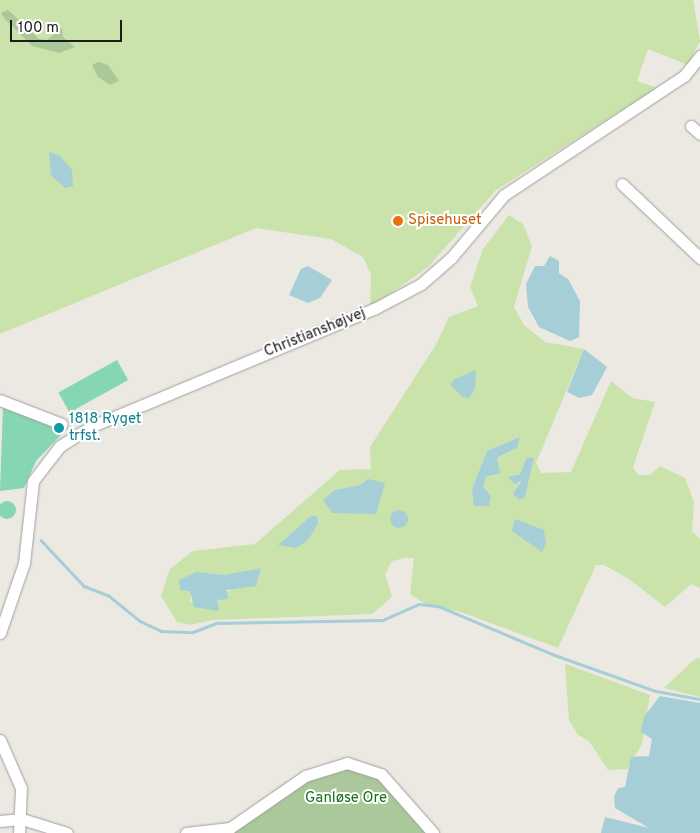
<!DOCTYPE html>
<html>
<head>
<meta charset="utf-8">
<style>
	body { margin:0 }
	#map { position:relative; width:700px; height:833px; overflow:hidden; background:#ece8e2; font-family:Overpass,sans-serif }
	div>[style] { position:absolute }
	.grass>* { inset:0; background:#c9e3ab }
	.forest>* { inset:0; background:#aac89a }
	.pitch>* { inset:0; background:#86d5b3; transform-origin:0 0 }
	.round { border-radius:50% }
	.water>* { inset:0; background:#a6ced7 }
	.stream>* { height:2.5px; margin:-1.25px; padding:0 1.25px; transform-origin:1.25px; border-radius:1.25px; background:#a6ced7 }
	.roads { filter:drop-shadow(0 0 1px #a0a0a0) drop-shadow(0 0 1px #a0a0a0) }
	.minor>* { height:11px; margin:-5.5px; padding:0 5.5px; transform-origin:5.5px; border-radius:5.5px; background:#fff }
	.dots>* { width:14px; height:14px; translate:-50% -50%; box-sizing:border-box; border:2px solid #fff; border-radius:50% }
	span { translate:-50% -50%; white-space:nowrap; text-align:center; line-height:1.15; -webkit-text-stroke:4px #fff; paint-order:stroke }
	.food-label { font-size:15px; color:#c56008 }
	.left { translate:0 -50%; text-align:left }
	.street-label { font-size:15px; color:#1c1c1c }
	.culture-label { font-size:15px; color:#0d838f }
	.park-label { font-size:15px; color:#146f17 }
	.scale { position:absolute; left:10px; top:20px; width:112px; height:22px; box-sizing:border-box; border:2px solid #1c1c1c; border-top:0; padding-left:6px; font-size:15px; line-height:18px; white-space:nowrap; color:#1c1c1c; -webkit-text-stroke:4px #fff; paint-order:stroke }
</style>
</head>
<body>
<div id="map">
	<div class="grass">
		<div style="clip-path:polygon(0 0,693px 0,700px 41px,688px 65px,648px 49px,637px 81px,657px 88px,496px 190px,428px 267px,370px 308px,371px 275px,363px 257px,331px 239px,256px 228px,0 334px)"></div>
		<div style="clip-path:polygon(evenodd,509px 215px,523px 224px,532px 246px,514px 307px,524px 325px,545px 342px,584px 349px,536px 463px,541px 473px,571px 472px,611px 381px,632px 398px,655px 402px,633px 467px,638px 475px,650px 475px,660px 466px,685px 478px,694px 502px,692px 531px,700px 539px,700px 588px,691px 584px,665px 607px,629px 579px,604px 565px,596px 565px,558px 648px,461px 612px,430px 607px,410px 594px,414px 558px,405px 558px,392px 561px,385px 574px,392px 597px,372px 614px,212px 620px,190px 625px,177px 622px,161px 596px,170px 569px,193px 551px,255px 544px,340px 470px,371px 469px,370px 447px,437px 343px,449px 317px,478px 306px,470px 287px,483px 249px,509px 215px,520px 437px,517px 448px,496px 459px,492px 476px,486px 477px,483px 487px,486px 492px,474px 501px,472px 489px,487px 451px,520px 437px,509px 215px,527px 457px,534px 458px,525px 497px,515px 475px,520px 474px,527px 457px,509px 215px,368px 479px,362px 513px,335px 490px,360px 485px,368px 479px,509px 215px,261px 568px,217px 600px,218px 611px,190px 601px,196px 573px,224px 575px,261px 568px)"></div>
		<div style="clip-path:polygon(700px 658px,700px 697px,664px 688px,695px 659px)"></div>
		<div style="clip-path:polygon(565px 664px,650px 695px,642px 744px,627px 769px,608px 770px,589px 741px,578px 735px,569px 720px)"></div>
	</div>
	<div class="forest">
		<div style="clip-path:polygon(8px 10px,39px 39px,47px 40px,62px 28px,63px 37px,75px 47px,59px 53px,32px 46px,4px 18px,1px 13px)"></div>
		<div style="clip-path:polygon(98px 62px,108px 65px,119px 81px,110px 85px,98px 77px,92px 65px)"></div>
		<div style="clip-path:polygon(343px 764px,380px 775px,430px 833px,186px 833px,236px 826px,306px 778px)"></div>
	</div>
	<div class="pitch">
		<div style="left:117px;top:360px;width:23px;height:67px;rotate:61deg"></div>
		<div style="clip-path:polygon(3px 406px,53px 425px,62px 434px,36px 461px,24px 488px,0 491px)"></div>
		<div class="round" style="left:-2px;top:501px;width:18px;height:18px"></div>
	</div>
	<div class="water">
		<div style="clip-path:polygon(49px 152px,59px 155px,72px 170px,73px 186px,65px 188px,51px 175px)"></div>
		<div style="clip-path:polygon(550px 256px,559px 261px,559px 273px,568px 279px,580px 301px,579px 337px,570px 341px,539px 327px,528px 307px,526px 284px,535px 266px,544px 266px)"></div>
		<div style="clip-path:polygon(308px 266px,332px 280px,320px 298px,308px 303px,289px 295px,301px 269px)"></div>
		<div style="clip-path:polygon(584px 349px,607px 367px,592px 395px,579px 398px,567px 392px)"></div>
		<div style="clip-path:polygon(476px 370px,475px 388px,469px 398px,463px 397px,451px 386px,453px 380px)"></div>
		<div style="clip-path:polygon(520px 437px,517px 448px,497px 458px,500px 473px,486px 477px,483px 487px,491px 496px,489px 506px,474px 506px,472px 489px,487px 451px)"></div>
		<div style="clip-path:polygon(527px 457px,534px 458px,525px 497px,519px 500px,513px 494px,521px 481px,515px 484px,508px 477px,520px 474px)"></div>
		<div style="clip-path:polygon(368px 479px,385px 483px,376px 514px,332px 513px,323px 500px,335px 490px,360px 485px)"></div>
		<div class="round" style="left:390px;top:510px;width:18px;height:18px"></div>
		<div style="clip-path:polygon(311px 516px,317px 516px,318px 524px,308px 540px,296px 548px,278px 545px)"></div>
		<div style="clip-path:polygon(515px 519px,544px 530px,546px 544px,542px 552px,512px 531px)"></div>
		<div style="clip-path:polygon(261px 568px,256px 586px,227px 590px,228px 599px,217px 600px,219px 611px,194px 607px,190px 591px,180px 590px,179px 580px,196px 572px,224px 575px)"></div>
		<div style="clip-path:polygon(660px 696px,700px 703px,700px 833px,601px 833px,605px 817px,649px 828px,615px 808px,614px 797px,618px 788px,625px 787px,631px 757px,649px 756px,652px 739px,641px 732px,644px 717px)"></div>
	</div>
	<div class="stream">
		<div style="left:41px;top:540px;width:63px;rotate:46.9deg"></div>
		<div style="left:84px;top:586px;width:26px;rotate:21deg"></div>
		<div style="left:108px;top:595px;width:41px;rotate:39.1deg"></div>
		<div style="left:140px;top:621px;width:23px;rotate:25deg"></div>
		<div style="left:161px;top:631px;width:32px;rotate:2deg"></div>
		<div style="left:193px;top:632px;width:26px;rotate:-21deg"></div>
		<div style="left:217px;top:623px;width:166px;rotate:-1deg"></div>
		<div style="left:383px;top:620px;width:39px;rotate:-24deg"></div>
		<div style="left:419px;top:604px;width:19px;rotate:6deg"></div>
		<div style="left:438px;top:606px;width:124px;rotate:22.8deg"></div>
		<div style="left:552px;top:654px;width:110px;rotate:19.6deg"></div>
		<div style="left:656px;top:691px;width:45px;rotate:10.3deg"></div>
	</div>
	<div class="roads">
		<div class="minor">
			<div style="left:691px;top:126px;width:12px;rotate:42deg"></div>
			<div style="left:622px;top:184px;width:108px;rotate:43.5deg"></div>
			<div style="left:0;top:400px;width:66px;rotate:21.2deg"></div>
			<div style="left:0;top:633px;width:74px;rotate:-71.1deg"></div>
			<div style="left:24px;top:563px;width:82px;rotate:-83.7deg"></div>
			<div style="left:33px;top:481px;width:44px;rotate:-52.4deg"></div>
			<div style="left:60px;top:446px;width:36px;rotate:-32deg"></div>
			<div style="left:90px;top:427px;width:308px;rotate:-22.6deg"></div>
			<div style="left:374px;top:309px;width:53px;rotate:-28deg"></div>
			<div style="left:421px;top:284px;width:40px;rotate:-41deg"></div>
			<div style="left:451px;top:258px;width:82px;rotate:-49.9deg"></div>
			<div style="left:504px;top:195px;width:216px;rotate:-33.5deg"></div>
			<div style="left:684px;top:76px;width:26px;rotate:-51deg"></div>
			<div style="left:0;top:740px;width:52px;rotate:66.4deg"></div>
			<div style="left:21px;top:788px;width:45px;rotate:92.5deg"></div>
			<div style="left:0;top:821px;width:22px;rotate:-5deg"></div>
			<div style="left:22px;top:819px;width:47px;rotate:17.3deg"></div>
			<div style="left:186px;top:833px;width:44px;rotate:-6.5deg"></div>
			<div style="left:230px;top:828px;width:91px;rotate:-34.7deg"></div>
			<div style="left:305px;top:776px;width:44px;rotate:-17.2deg"></div>
			<div style="left:347px;top:763px;width:36px;rotate:18deg"></div>
			<div style="left:381px;top:774px;width:79px;rotate:48.6deg"></div>
		</div>
	</div>
	<div class="dots">
		<div style="left:398px;top:221px;background:#e8710a"></div>
		<div style="left:59px;top:428px;background:#0f9aa8"></div>
	</div>
	<div class="food-label">
		<span class="left" style="left:408px;top:221px">Spisehuset</span>
	</div>
	<div class="street-label">
		<span style="left:315px;top:333px;rotate:-22deg">Christianshøjvej</span>
	</div>
	<div class="culture-label">
		<span class="left" style="left:69px;top:428px">1818 Ryget<br>trfst.</span>
	</div>
	<div class="park-label">
		<span style="left:346px;top:799px">Ganløse Ore</span>
	</div>
	<div class="scale">100 m</div>
</div>
</body>
</html>
